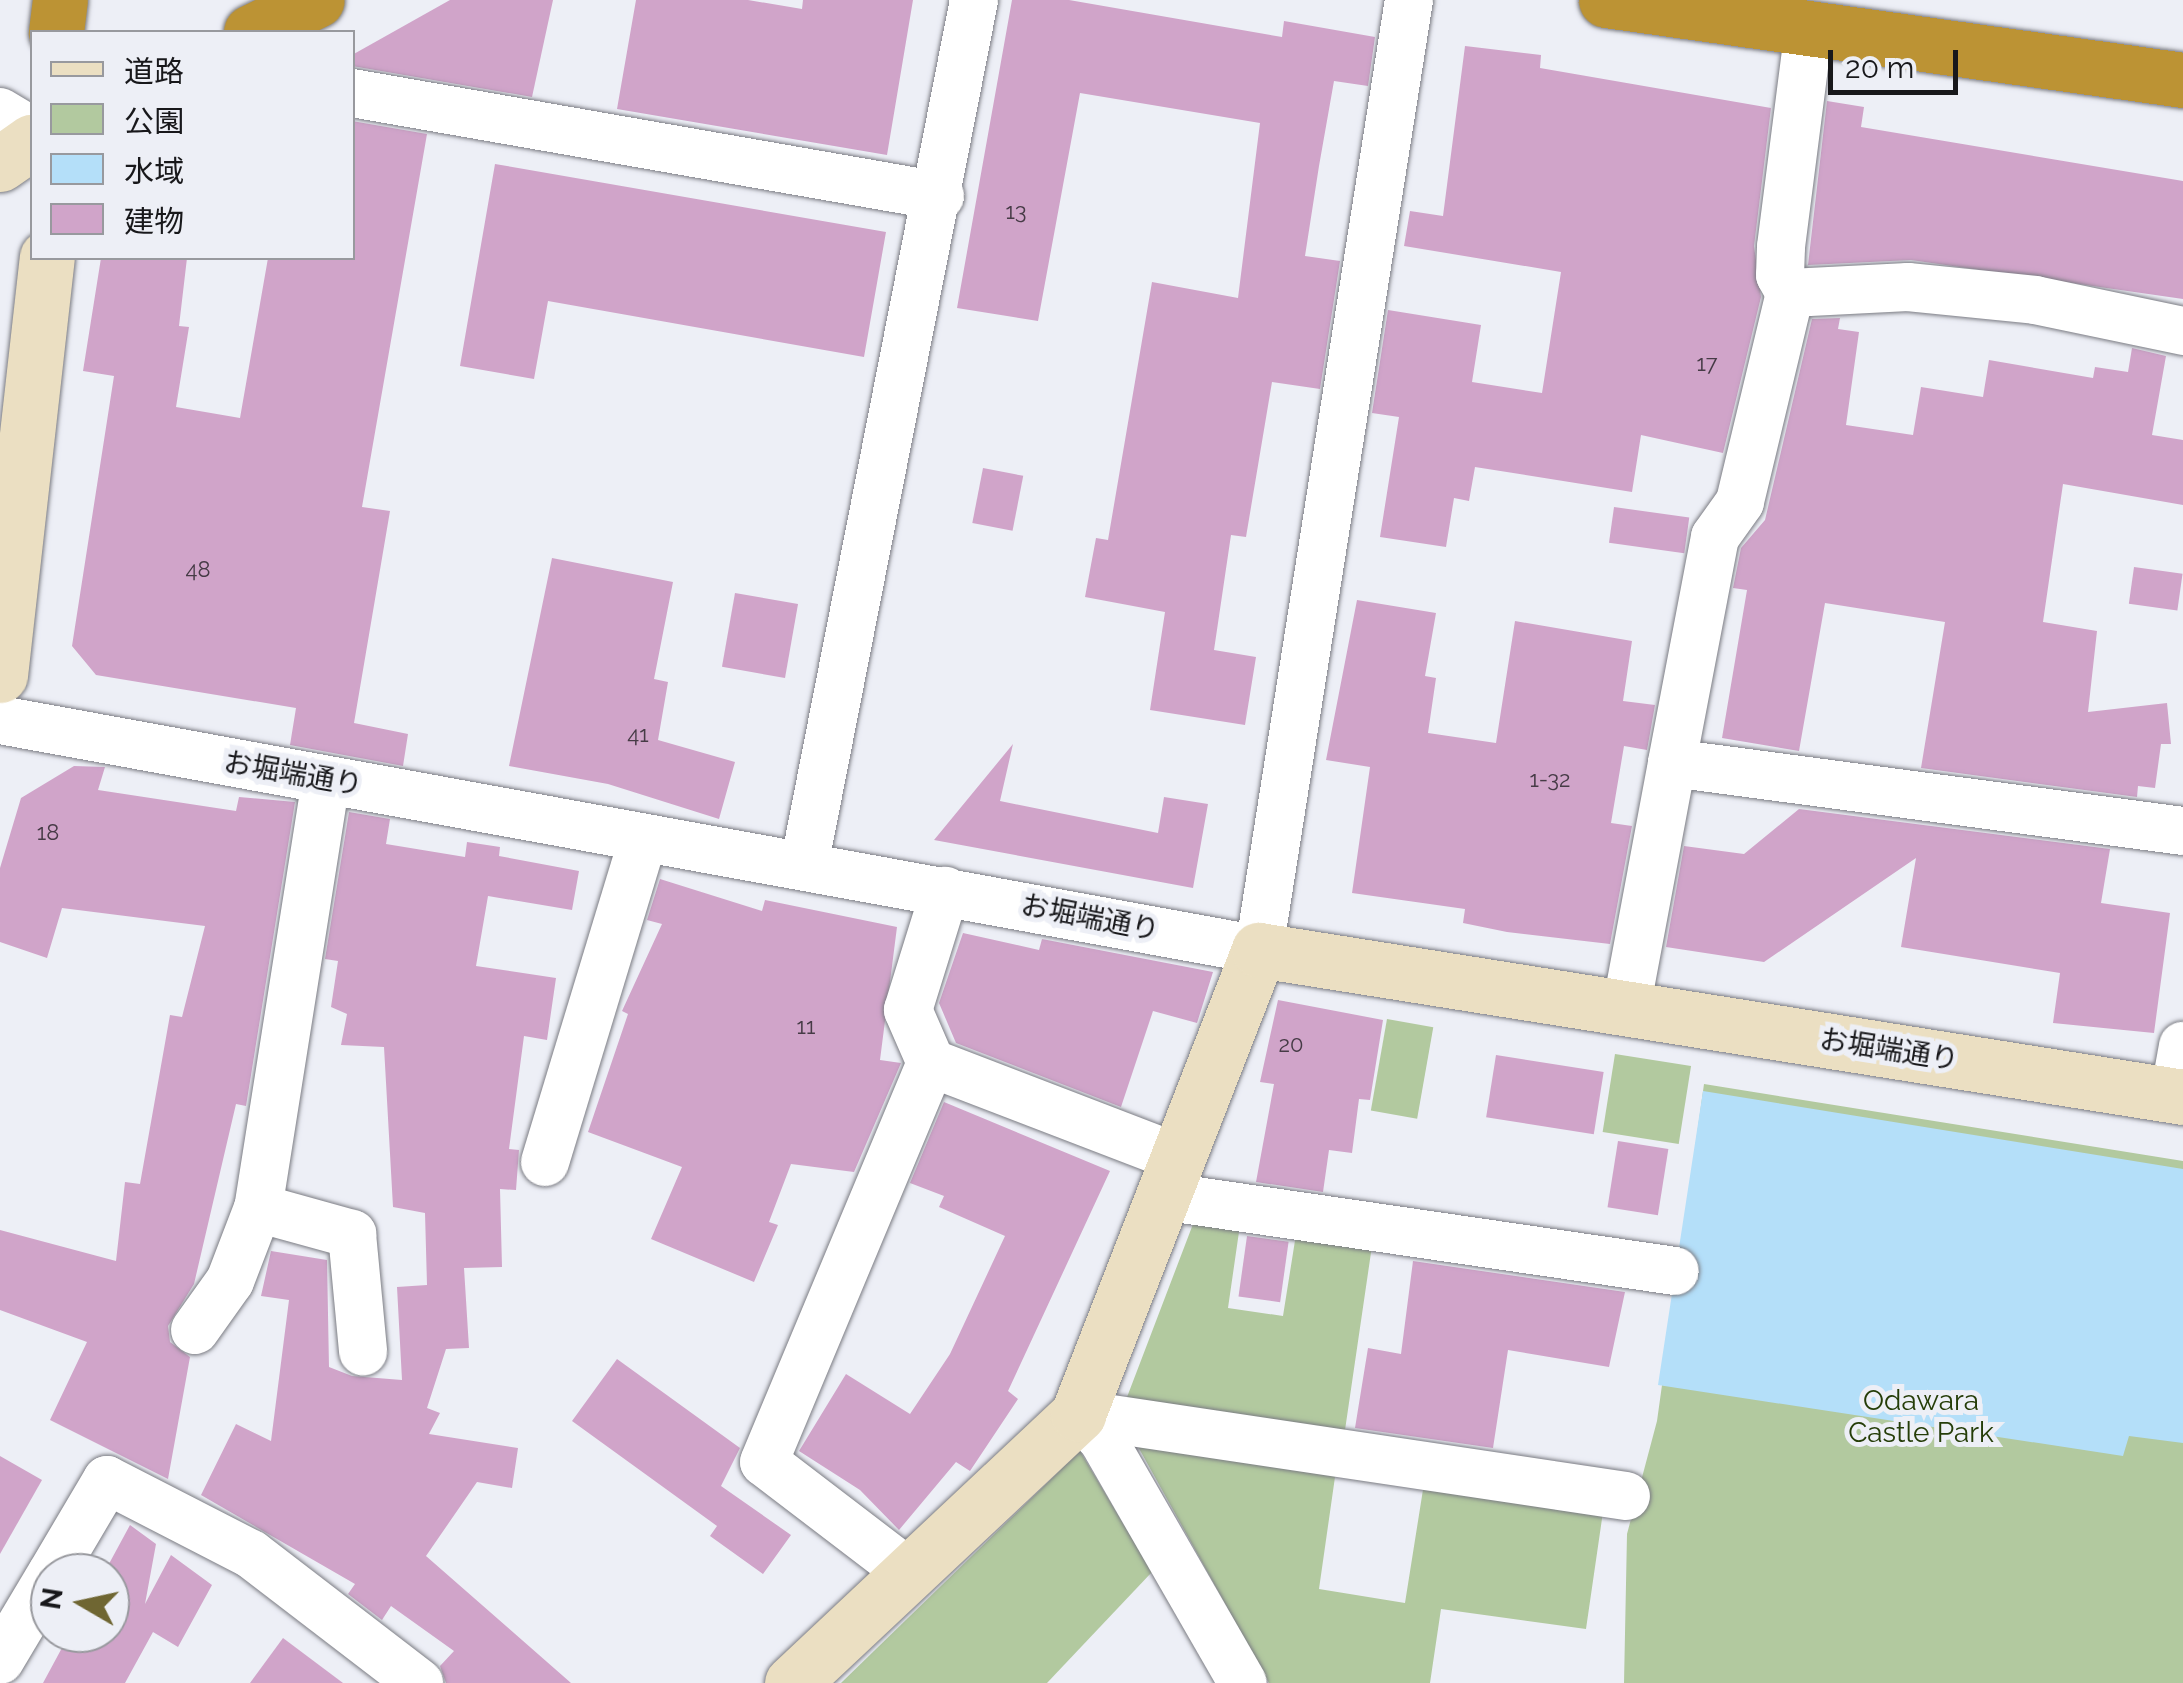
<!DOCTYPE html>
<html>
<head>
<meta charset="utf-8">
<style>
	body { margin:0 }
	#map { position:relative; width:2183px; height:1683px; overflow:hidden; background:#edeff6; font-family:Raleway,"Noto Sans JP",sans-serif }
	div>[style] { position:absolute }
	.green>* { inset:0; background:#b2c99f; transform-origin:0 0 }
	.water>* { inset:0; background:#b4dff9 }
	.building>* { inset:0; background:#d0a4c9; transform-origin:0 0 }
	.roads { filter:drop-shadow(0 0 2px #7b7c83) drop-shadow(0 0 2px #7b7c83) }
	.street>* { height:48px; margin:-24px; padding:0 24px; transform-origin:24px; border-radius:24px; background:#fff }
	.secondary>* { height:55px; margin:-27.5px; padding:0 27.5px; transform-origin:27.5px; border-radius:27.5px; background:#ebdfc2 }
	.highway>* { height:55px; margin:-27.5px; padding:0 27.5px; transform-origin:27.5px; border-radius:27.5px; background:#bc9334 }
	span { translate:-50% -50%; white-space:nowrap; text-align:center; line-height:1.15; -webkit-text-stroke:10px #edeff6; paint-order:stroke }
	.number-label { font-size:22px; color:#463b46 }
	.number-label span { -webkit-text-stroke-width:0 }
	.street-label { font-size:28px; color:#18181b }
	.park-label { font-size:28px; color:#253d08 }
	.legend { position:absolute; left:30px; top:30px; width:325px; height:230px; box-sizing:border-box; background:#edeff6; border:2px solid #98999e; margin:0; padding:12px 18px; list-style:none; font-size:30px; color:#18181b }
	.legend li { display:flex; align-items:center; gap:20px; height:50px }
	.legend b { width:50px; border:2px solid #98999e }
	.north { position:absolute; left:30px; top:1553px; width:100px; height:100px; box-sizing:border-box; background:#edeff6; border:2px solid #98999e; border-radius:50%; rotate:279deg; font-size:28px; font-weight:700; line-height:40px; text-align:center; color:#18181b }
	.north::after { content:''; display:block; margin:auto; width:35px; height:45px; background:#6f6632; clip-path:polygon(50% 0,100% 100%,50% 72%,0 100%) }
	.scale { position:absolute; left:1828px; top:50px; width:130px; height:45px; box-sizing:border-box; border:5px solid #18181b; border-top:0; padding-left:12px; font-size:30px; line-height:35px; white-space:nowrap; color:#18181b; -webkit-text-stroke:8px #edeff6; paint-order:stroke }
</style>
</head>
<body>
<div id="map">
	<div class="green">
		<div style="left:1387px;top:1019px;width:47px;height:93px;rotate:10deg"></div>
		<div style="left:1615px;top:1054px;width:77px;height:79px;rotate:9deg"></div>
		<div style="clip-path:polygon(1704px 1084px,2183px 1161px,2183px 1683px,1624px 1683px,1627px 1534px,1657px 1421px)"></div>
		<div style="clip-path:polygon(1198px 1211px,1241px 1218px,1228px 1308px,1283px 1316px,1297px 1228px,1373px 1239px,1344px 1437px,1124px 1405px)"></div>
		<div style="clip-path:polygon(1131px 1434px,1337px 1463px,1319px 1589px,1405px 1603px,1425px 1477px,1604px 1505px,1586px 1629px,1441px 1609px,1430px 1683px,1269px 1683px)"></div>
		<div style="clip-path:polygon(1080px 1451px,1152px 1572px,1047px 1683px,841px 1683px)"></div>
	</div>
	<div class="water">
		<div style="clip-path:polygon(1703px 1091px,2183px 1169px,2183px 1443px,2129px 1436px,2123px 1456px,1658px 1385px)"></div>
	</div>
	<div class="building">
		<div style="clip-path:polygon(450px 0,553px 0,532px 97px,352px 66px,352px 55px)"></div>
		<div style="clip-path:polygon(636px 0,748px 0,802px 9px,803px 0,913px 0,887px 155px,617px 109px)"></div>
		<div style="clip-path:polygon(1012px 0,1069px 0,1282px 37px,1284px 21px,1375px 37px,1368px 86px,1334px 81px,1319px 166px,1305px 256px,1340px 261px,1320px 389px,1272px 382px,1246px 537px,1231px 535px,1214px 650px,1256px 657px,1245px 725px,1150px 710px,1165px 612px,1085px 597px,1096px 538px,1108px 540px,1152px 282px,1238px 298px,1260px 123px,1080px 93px,1038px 321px,957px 308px)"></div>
		<div style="clip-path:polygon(1465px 46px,1541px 55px,1540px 68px,1771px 108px,1754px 246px,1761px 297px,1723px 453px,1641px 435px,1632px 492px,1475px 467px,1469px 501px,1454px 498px,1446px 547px,1380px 537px,1399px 417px,1372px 413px,1388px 310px,1481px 325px,1472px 382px,1542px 393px,1561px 272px,1404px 246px,1410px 211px,1443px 216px)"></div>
		<div style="clip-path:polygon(1827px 101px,1864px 107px,1861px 127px,2183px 181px,2183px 299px,1911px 260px,1808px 265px)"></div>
		<div style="clip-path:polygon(352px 121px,427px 134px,362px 507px,390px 511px,354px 723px,408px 734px,403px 766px,290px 745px,296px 708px,96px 675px,72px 646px,114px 376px,83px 371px,101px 258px,187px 258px,179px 326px,189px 327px,176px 407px,240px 418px,268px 258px,352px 258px)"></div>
		<div style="clip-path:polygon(495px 164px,886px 232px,864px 357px,548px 301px,534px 379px,460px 366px)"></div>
		<div style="clip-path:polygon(1840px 318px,1838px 329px,1859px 332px,1846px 425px,1913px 435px,1921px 387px,1983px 397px,1989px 360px,2093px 378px,2095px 367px,2128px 372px,2132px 348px,2166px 356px,2152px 435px,2183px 440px,2183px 505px,2063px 484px,2043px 622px,2097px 631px,2088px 712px,2167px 703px,2171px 744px,2161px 744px,2155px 788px,2138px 786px,2137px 797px,1921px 768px,1945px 622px,1825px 603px,1799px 751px,1722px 738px,1747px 590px,1733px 588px,1741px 548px,1765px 520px,1812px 319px)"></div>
		<div style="left:983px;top:468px;width:41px;height:56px;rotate:11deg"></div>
		<div style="left:1614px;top:507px;width:76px;height:36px;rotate:8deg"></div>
		<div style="clip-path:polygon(552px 558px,673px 582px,654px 679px,668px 682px,658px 740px,735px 762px,719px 819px,608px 784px,509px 766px)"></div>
		<div style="left:2134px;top:567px;width:49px;height:37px;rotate:8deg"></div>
		<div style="left:735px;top:593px;width:64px;height:75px;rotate:10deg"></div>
		<div style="clip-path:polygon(1357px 600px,1436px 613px,1425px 676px,1436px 678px,1428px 733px,1496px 743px,1515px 621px,1632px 641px,1623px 701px,1655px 705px,1647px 750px,1624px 746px,1611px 823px,1632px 826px,1610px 944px,1507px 932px,1463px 923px,1465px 909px,1352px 893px,1370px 767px,1326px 760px)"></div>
		<div style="clip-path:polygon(1013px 744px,1000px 801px,1158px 833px,1164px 797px,1208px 804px,1193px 888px,934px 840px)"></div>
		<div style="clip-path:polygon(74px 766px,105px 767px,98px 790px,236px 811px,239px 797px,295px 802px,246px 1106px,236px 1104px,194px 1284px,168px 1326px,170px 1342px,190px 1357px,168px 1479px,50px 1420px,87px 1342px,0 1310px,0 1230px,116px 1261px,125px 1182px,140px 1184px,170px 1015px,182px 1017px,205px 926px,62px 908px,47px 958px,0 942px,0 868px,21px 798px)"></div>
		<div style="clip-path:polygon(1799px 809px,2110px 849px,2101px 903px,2170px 913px,2154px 1033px,2053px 1023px,2060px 973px,1901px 947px,1916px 858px,1764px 962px,1666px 947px,1684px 846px,1744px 854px)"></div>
		<div style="clip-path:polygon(349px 812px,390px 819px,386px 844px,465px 857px,467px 842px,500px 847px,499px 856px,579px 871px,572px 910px,488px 896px,476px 966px,556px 978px,547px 1040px,524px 1036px,509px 1149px,519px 1150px,516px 1190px,500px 1189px,502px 1267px,464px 1268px,469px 1348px,446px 1349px,427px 1408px,440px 1413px,429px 1434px,518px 1448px,512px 1488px,477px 1482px,426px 1556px,571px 1683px,446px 1683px,440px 1666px,454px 1651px,391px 1606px,382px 1620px,348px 1594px,355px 1584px,201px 1495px,236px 1424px,271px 1441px,289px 1300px,261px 1296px,271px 1251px,327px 1260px,329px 1367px,352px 1376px,402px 1380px,397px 1287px,427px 1285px,425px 1213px,393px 1207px,384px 1047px,341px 1045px,347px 1014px,331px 1007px,338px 961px,325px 959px)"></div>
		<div style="clip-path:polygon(660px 879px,762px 911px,765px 900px,897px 927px,880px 1060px,901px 1063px,854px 1172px,791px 1164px,769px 1222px,778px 1225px,754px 1282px,651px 1239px,682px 1167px,588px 1132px,628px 1014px,622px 1011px,662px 924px,647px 920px)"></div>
		<div style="clip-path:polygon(963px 933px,1039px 950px,1042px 939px,1213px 972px,1197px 1023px,1153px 1011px,1121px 1107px,956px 1043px,939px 1003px)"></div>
		<div style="clip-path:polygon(1278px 1000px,1383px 1020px,1370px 1100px,1359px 1099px,1352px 1153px,1329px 1150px,1323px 1192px,1256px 1182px,1274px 1084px,1260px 1082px)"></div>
		<div style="left:1496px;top:1055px;width:109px;height:63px;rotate:9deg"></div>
		<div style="clip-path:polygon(944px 1102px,1110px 1171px,1008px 1391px,1018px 1399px,970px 1471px,956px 1462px,899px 1530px,860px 1490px,799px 1451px,846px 1374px,910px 1414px,950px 1354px,1005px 1236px,939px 1207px,944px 1196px,910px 1183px)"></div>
		<div style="left:1618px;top:1141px;width:51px;height:67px;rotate:9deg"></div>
		<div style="left:1247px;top:1236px;width:42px;height:61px;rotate:8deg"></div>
		<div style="clip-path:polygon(1413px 1261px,1625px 1292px,1609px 1367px,1508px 1350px,1493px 1448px,1355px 1428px,1368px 1348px,1401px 1354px)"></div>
		<div style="clip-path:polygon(617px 1359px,740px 1448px,721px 1486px,791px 1535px,763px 1574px,710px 1536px,717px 1526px,572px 1421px)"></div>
		<div style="clip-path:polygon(0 1456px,42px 1480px,0 1554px)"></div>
		<div style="clip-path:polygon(130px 1525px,156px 1544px,145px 1604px,171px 1555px,212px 1585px,178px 1647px,153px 1632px,125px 1683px,43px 1683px,70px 1633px,110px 1633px,110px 1573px,104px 1573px)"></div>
		<div style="clip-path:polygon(283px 1638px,343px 1683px,250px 1683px)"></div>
	</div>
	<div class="roads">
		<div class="street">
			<div style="left:1809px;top:28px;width:221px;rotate:97.3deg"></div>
			<div style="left:1781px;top:247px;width:28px;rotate:92deg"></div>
			<div style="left:1780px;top:275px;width:21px;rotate:61deg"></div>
			<div style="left:1790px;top:293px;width:215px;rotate:103.5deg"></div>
			<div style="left:1740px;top:502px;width:43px;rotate:125.5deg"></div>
			<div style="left:1715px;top:537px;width:230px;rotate:100.8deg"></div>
			<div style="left:1672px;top:763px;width:516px;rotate:7.58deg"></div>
			<div style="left:352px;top:93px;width:597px;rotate:9.94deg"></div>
			<div style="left:0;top:112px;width:37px;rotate:31deg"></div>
			<div style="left:1790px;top:293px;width:118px;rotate:-2.9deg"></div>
			<div style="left:1908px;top:287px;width:128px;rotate:5.8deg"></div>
			<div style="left:2035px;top:300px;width:151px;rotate:11.8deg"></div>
			<div style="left:0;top:720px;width:1280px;rotate:10.35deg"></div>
			<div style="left:1259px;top:950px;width:962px;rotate:-81.03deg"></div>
			<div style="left:326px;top:780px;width:433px;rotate:99deg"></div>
			<div style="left:258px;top:1208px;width:98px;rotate:15.5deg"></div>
			<div style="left:352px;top:1234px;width:118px;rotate:84.6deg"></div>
			<div style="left:804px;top:866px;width:883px;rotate:-78.89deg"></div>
			<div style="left:1626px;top:1009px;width:250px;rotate:-79.4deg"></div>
			<div style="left:931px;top:1063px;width:58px;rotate:-113.5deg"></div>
			<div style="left:908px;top:1010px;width:125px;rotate:-72.7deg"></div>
			<div style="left:2174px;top:1096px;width:51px;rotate:-79.8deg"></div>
			<div style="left:545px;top:1162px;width:338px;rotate:-73.1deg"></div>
			<div style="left:1169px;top:1197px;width:511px;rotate:8.32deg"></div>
			<div style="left:195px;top:1330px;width:60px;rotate:-54.5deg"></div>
			<div style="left:230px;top:1281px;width:78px;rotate:-69deg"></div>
			<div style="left:1078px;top:1414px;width:554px;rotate:8.51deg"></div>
			<div style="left:1078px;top:1414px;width:36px;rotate:46deg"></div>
			<div style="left:1103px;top:1440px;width:280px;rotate:60.1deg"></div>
			<div style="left:908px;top:1572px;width:181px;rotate:-142.6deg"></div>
			<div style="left:764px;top:1462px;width:433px;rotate:-67.3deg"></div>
			<div style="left:931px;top:1063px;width:268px;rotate:21deg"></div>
			<div style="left:52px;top:1573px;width:108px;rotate:-59.4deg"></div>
			<div style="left:107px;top:1480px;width:162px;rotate:27.2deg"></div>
			<div style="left:251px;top:1554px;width:212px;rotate:37.5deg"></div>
			<div style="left:0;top:1660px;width:98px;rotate:-59.2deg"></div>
		</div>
		<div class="secondary">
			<div style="left:0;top:164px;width:39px;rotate:-35deg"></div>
			<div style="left:0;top:675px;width:420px;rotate:-83.6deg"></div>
			<div style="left:792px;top:1683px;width:393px;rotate:-43.2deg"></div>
			<div style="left:1078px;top:1414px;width:498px;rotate:-68.7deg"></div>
			<div style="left:1259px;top:950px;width:936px;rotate:9.04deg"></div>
		</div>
		<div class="highway">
			<div style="left:1606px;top:0;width:583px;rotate:7.89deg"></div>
			<div style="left:56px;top:32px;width:32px;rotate:-83deg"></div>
			<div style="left:251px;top:32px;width:73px;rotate:-25.9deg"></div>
		</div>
	</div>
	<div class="number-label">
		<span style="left:1016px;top:212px">13</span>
		<span style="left:1707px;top:364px">17</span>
		<span style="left:198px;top:570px">48</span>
		<span style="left:638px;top:735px">41</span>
		<span style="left:1550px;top:780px">1-32</span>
		<span style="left:48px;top:833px">18</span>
		<span style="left:806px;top:1027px">11</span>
		<span style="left:1291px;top:1045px">20</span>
	</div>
	<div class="street-label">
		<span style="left:293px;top:774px;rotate:10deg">お堀端通り</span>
		<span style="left:1090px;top:918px;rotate:11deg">お堀端通り</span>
		<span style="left:1889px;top:1050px;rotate:9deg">お堀端通り</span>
	</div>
	<div class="park-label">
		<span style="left:1921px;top:1417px">Odawara<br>Castle Park</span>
	</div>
	<ul class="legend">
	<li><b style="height:12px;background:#ebdfc2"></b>道路</li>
	<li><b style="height:28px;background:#b2c99f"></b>公園</li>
	<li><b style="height:28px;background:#b4dff9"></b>水域</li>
	<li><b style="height:28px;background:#d0a4c9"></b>建物</li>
	</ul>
	<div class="north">N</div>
	<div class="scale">20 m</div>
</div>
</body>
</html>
